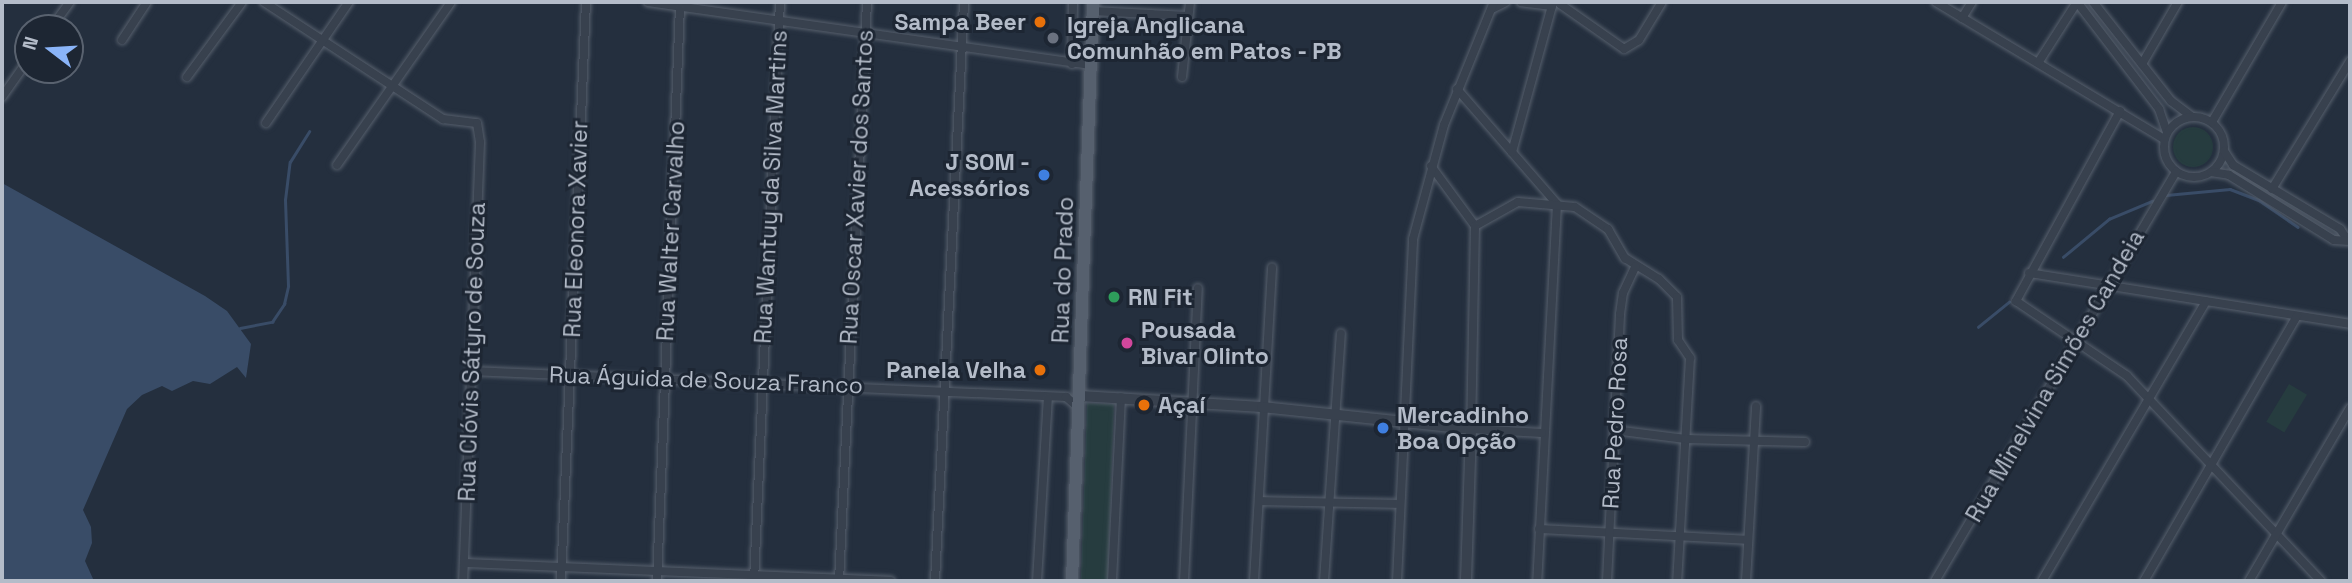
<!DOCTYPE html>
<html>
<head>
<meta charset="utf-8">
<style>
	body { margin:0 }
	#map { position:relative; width:2352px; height:583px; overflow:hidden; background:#242f3e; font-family:"Space Grotesk",sans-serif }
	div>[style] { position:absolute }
	.green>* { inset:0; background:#263c3f; transform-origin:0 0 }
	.round { border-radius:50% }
	.water>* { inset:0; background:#394c67 }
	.stream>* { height:2.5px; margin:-1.25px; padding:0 1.25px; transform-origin:1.25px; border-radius:1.25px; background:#394c67 }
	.roads { filter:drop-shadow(0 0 2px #565f6c) drop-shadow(0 0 2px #565f6c) }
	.minor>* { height:8px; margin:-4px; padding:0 4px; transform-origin:4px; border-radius:4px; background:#38414e }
	.minor>.ring { margin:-4px; padding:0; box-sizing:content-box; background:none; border:8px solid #38414e; border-radius:50% }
	.tertiary>* { height:10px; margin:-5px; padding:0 5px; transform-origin:5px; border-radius:5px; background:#38414e }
	.primary>* { height:12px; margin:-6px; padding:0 6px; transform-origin:6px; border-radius:6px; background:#56606e }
	.dots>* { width:19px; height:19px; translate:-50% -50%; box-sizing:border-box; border:4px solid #1d2633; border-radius:50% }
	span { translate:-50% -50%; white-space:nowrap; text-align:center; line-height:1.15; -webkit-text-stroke:6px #1d2633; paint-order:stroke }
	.poi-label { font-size:23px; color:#b4bcc9; font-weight:700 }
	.right { translate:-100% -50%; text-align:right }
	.left { translate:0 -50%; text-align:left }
	.street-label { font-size:23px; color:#b4bcc9 }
	.frame { position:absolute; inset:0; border:4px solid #b4bcc9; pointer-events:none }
	.north { position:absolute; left:14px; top:14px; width:70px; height:70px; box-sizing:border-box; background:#1d2633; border:2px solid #59626f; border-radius:50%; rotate:287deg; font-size:19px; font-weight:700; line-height:28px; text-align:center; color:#b4bcc9 }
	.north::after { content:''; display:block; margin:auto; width:24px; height:32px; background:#8ab4f8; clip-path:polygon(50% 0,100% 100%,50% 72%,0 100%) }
</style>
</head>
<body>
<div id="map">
	<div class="green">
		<div class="round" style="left:2173px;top:127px;width:40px;height:40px"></div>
		<div style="left:2289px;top:384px;width:21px;height:44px;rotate:31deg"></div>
		<div style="left:1087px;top:403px;width:27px;height:178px;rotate:2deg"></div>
	</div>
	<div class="water">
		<div style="clip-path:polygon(2px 183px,205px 296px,227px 311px,251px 344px,246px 378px,237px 367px,210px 384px,193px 381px,172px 391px,162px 386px,142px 395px,127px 409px,83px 510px,91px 527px,92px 543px,85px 561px,94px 581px,2px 581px)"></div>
	</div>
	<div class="stream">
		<div style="left:2166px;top:195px;width:64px;rotate:-5.4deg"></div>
		<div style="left:2230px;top:189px;width:31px;rotate:21deg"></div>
		<div style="left:2259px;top:200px;width:47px;rotate:34.7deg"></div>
		<div style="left:2063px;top:257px;width:60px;rotate:-39.6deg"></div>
		<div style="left:2109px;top:219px;width:47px;rotate:-22.7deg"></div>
		<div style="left:1978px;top:327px;width:40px;rotate:-39deg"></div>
		<div style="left:240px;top:328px;width:33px;rotate:-11deg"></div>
		<div style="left:272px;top:322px;width:22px;rotate:-56deg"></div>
		<div style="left:284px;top:304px;width:18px;rotate:-77deg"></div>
		<div style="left:288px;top:286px;width:86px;rotate:-92deg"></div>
		<div style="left:285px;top:200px;width:38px;rotate:-83deg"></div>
		<div style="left:290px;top:162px;width:36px;rotate:-58deg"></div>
	</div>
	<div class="roads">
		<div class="minor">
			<div style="left:264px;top:2px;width:214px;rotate:33.2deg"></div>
			<div style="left:443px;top:119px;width:34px;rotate:7deg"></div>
			<div style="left:477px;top:123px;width:19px;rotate:81deg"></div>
			<div style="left:480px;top:142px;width:439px;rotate:92.2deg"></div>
			<div style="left:648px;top:2px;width:446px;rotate:8.1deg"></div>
			<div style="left:1936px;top:2px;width:266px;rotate:31deg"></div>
			<div style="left:2077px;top:2px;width:135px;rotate:52.5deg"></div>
			<div style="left:2159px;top:109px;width:24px;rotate:71deg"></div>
			<div style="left:2093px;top:2px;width:126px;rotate:51.8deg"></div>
			<div style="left:2171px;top:101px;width:25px;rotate:37deg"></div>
			<div style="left:1560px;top:4px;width:78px;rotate:35.1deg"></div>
			<div style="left:1624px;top:49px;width:17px;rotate:-31deg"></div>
			<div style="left:1639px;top:40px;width:44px;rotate:-58.8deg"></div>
			<div style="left:1494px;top:8px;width:13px;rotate:-27deg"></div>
			<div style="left:1092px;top:11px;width:96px;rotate:3deg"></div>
			<div style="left:1962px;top:18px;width:19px;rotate:-58deg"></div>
			<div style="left:51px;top:28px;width:32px;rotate:-54deg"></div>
			<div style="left:122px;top:40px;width:45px;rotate:-56.7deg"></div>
			<div style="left:2038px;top:63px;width:72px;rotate:-57.4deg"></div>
			<div style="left:1072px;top:64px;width:62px;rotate:-89.1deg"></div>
			<div style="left:2142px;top:64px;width:72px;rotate:-59.9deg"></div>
			<div style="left:187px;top:77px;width:93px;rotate:-53.7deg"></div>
			<div style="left:1182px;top:77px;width:75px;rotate:-83.9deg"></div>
			<div style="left:1457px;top:89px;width:152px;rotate:49deg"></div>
			<div style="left:1557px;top:204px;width:378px;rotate:93deg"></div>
			<div style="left:2px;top:97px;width:45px;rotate:-54.9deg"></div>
			<div style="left:2120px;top:111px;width:217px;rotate:118.7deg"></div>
			<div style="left:2016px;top:301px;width:134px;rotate:34deg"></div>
			<div style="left:2127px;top:376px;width:282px;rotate:46.6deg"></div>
			<div class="ring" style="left:2164px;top:117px;width:52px;height:52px"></div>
			<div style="left:2212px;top:122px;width:139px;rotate:-59.7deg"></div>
			<div style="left:266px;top:123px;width:147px;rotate:-55.6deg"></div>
			<div style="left:2224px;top:151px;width:17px;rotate:57deg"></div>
			<div style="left:2233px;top:165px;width:125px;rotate:30.9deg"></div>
			<div style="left:2340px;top:229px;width:12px;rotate:55deg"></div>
			<div style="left:1512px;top:152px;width:151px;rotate:-74.7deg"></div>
			<div style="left:1552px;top:6px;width:31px;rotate:-173deg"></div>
			<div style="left:337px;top:165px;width:199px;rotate:-55deg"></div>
			<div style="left:1431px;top:166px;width:74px;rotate:53.7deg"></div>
			<div style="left:2211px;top:172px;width:18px;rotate:9deg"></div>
			<div style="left:2229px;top:175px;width:123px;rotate:31.8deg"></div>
			<div style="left:2334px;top:240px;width:16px;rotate:4deg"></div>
			<div style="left:2272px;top:189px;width:150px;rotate:-58.6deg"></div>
			<div style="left:1475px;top:226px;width:49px;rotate:-29.2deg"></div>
			<div style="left:1518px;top:202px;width:57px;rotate:5deg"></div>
			<div style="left:1575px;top:207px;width:40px;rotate:34deg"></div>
			<div style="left:1608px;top:229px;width:34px;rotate:60deg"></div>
			<div style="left:1625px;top:258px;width:40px;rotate:32deg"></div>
			<div style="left:1659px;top:279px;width:25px;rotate:45deg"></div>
			<div style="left:1677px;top:297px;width:43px;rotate:88.7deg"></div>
			<div style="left:1678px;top:340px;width:22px;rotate:56deg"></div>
			<div style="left:1690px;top:358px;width:223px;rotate:93.3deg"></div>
			<div style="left:1475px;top:226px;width:203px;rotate:91.1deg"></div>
			<div style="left:1471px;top:429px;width:71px;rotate:3.2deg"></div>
			<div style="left:2029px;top:273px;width:325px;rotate:9deg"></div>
			<div style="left:471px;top:371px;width:596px;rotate:2.5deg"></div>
			<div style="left:1066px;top:397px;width:17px;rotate:40deg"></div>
			<div style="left:1614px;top:430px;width:72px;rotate:7.2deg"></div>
			<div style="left:1685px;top:439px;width:120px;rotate:1.4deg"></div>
			<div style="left:1259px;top:501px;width:140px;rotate:1.2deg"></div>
			<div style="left:1539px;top:529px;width:208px;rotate:3deg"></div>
			<div style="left:464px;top:563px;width:427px;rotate:2.4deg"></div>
			<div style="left:561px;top:581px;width:580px;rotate:-87.53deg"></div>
			<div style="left:657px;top:581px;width:574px;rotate:-87.71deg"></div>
			<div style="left:754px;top:581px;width:580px;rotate:-87.43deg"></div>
			<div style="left:839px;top:581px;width:580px;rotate:-87.23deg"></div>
			<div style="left:935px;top:581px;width:580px;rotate:-87.13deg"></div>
			<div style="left:1037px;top:581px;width:184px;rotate:-86.6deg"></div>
			<div style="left:1112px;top:581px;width:184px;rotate:-87.2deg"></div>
			<div style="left:1184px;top:581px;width:293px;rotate:-87.3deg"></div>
			<div style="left:1254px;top:581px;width:314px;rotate:-86.7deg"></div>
			<div style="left:1324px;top:581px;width:248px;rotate:-86.1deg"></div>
			<div style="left:1397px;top:581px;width:342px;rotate:-87.3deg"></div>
			<div style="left:1413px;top:239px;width:118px;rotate:-74.8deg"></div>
			<div style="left:1444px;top:125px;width:133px;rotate:-67.9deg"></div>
			<div style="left:1607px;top:581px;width:267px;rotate:-87.2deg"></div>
			<div style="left:1620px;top:314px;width:21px;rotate:-82deg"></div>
			<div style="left:1623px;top:293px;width:29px;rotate:-65deg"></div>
			<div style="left:1746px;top:581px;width:175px;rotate:-86.7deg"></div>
			<div style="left:1935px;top:581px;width:475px;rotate:-59.5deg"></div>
			<div style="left:2042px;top:581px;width:324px;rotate:-59.6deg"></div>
			<div style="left:2144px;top:581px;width:306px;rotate:-60deg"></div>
			<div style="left:2249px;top:581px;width:200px;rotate:-59.7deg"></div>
		</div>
		<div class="tertiary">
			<div style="left:1080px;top:396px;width:182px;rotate:3.5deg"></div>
			<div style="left:1262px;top:407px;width:210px;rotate:6deg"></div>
			<div style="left:1471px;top:429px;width:152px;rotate:91.9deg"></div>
		</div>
		<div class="primary">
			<div style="left:1072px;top:581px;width:579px;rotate:-87.92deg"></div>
		</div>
	</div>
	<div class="dots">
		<div style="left:1040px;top:22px;background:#e8710a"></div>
		<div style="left:1053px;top:38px;background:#6b7280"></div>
		<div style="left:1044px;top:175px;background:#3f7fe0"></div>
		<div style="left:1114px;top:297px;background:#2e9e5b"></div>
		<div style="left:1127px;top:343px;background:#d1479c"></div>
		<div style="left:1040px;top:370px;background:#e8710a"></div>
		<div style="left:1144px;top:405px;background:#e8710a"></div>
		<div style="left:1383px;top:428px;background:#3f7fe0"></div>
	</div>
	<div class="poi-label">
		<span class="right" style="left:1026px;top:22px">Sampa Beer</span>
		<span class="left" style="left:1067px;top:38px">Igreja Anglicana<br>Comunhão em Patos - PB</span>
		<span class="right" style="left:1030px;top:175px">J SOM -<br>Acessórios</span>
		<span class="left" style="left:1128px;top:297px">RN Fit</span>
		<span class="left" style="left:1141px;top:343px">Pousada<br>Bivar Olinto</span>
		<span class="right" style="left:1026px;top:370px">Panela Velha</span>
		<span class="left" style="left:1158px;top:405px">Açaí</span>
		<span class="left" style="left:1397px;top:428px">Mercadinho<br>Boa Opção</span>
	</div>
	<div class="street-label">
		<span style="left:771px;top:187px;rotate:-87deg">Rua Wantuy da Silva Martins</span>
		<span style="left:857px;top:187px;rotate:-87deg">Rua Oscar Xavier dos Santos</span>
		<span style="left:576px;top:229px;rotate:-88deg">Rua Eleonora Xavier</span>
		<span style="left:671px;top:231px;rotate:-87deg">Rua Walter Carvalho</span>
		<span style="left:1063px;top:270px;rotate:-88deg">Rua do Prado</span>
		<span style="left:472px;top:352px;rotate:-88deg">Rua Clóvis Sátyro de Souza</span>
		<span style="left:2055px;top:376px;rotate:-60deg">Rua Minelvina Simões Candeia</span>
		<span style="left:706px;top:380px;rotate:2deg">Rua Águida de Souza Franco</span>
		<span style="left:1615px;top:423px;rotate:-87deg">Rua Pedro Rosa</span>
	</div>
	<div class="frame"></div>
	<div class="north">N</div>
</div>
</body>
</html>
